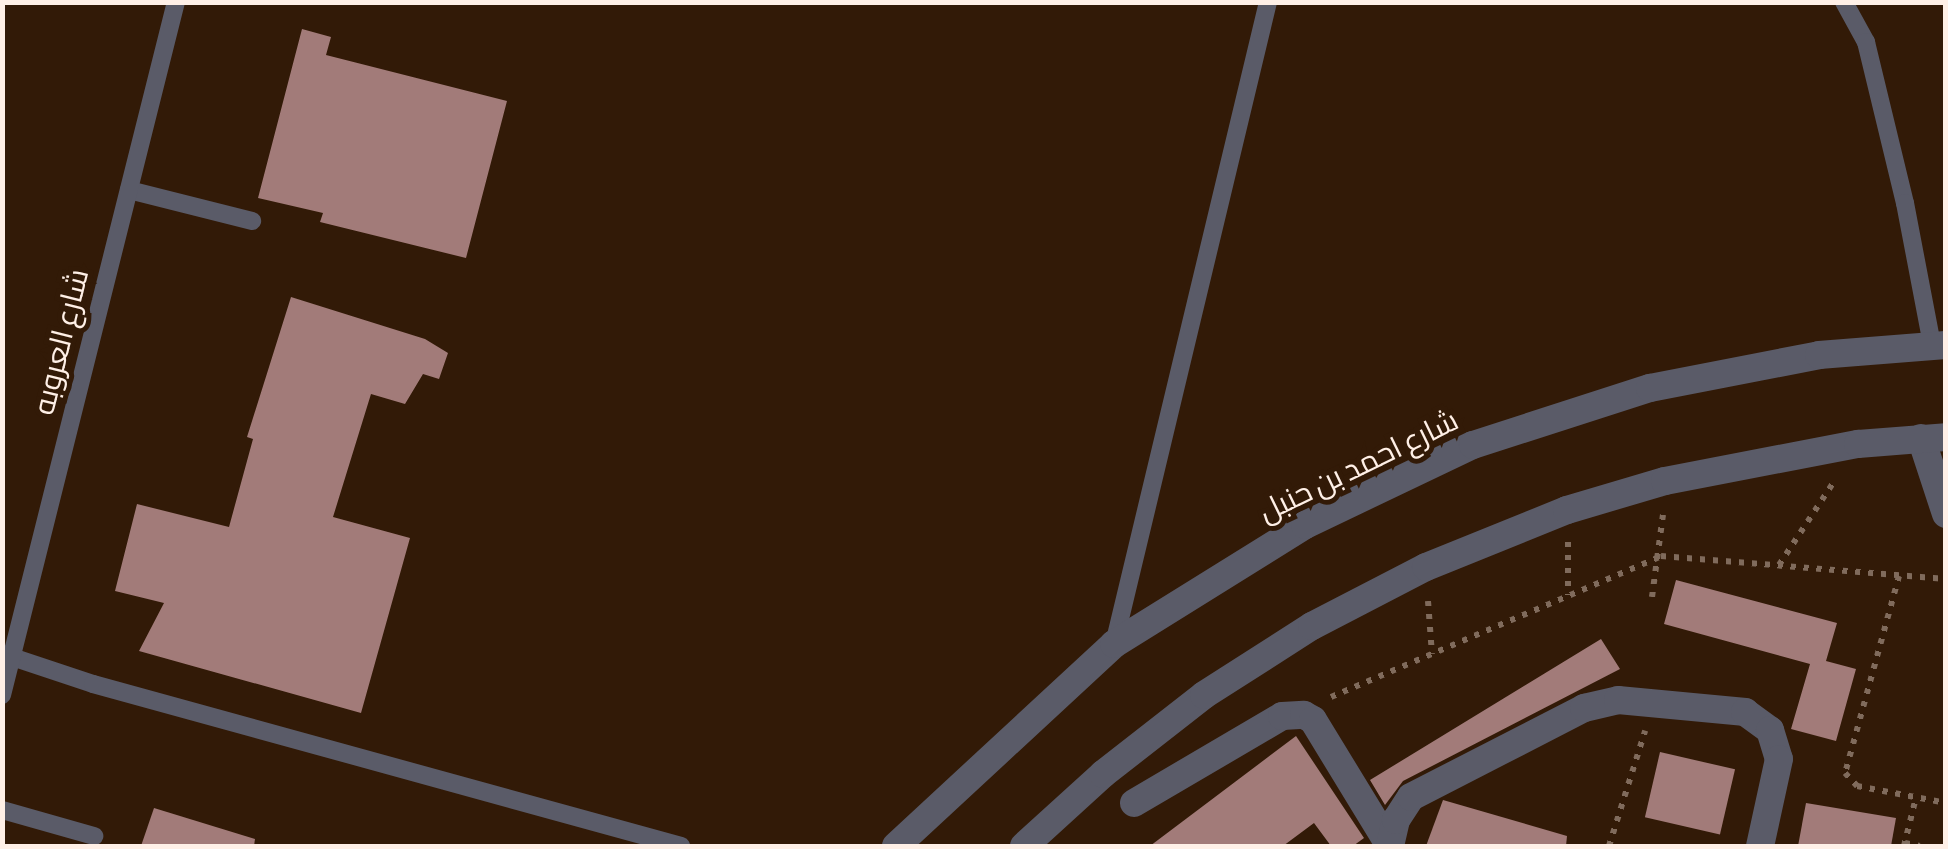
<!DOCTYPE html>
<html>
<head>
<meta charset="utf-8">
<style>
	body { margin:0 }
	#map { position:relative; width:1948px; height:849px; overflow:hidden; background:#321a07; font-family:"Sofia Sans Condensed",Cairo,sans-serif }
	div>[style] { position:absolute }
	.building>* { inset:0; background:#a27b79; transform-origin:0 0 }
	.path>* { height:6px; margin-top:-3px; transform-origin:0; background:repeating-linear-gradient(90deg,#806b5c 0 5px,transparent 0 13px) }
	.service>* { height:18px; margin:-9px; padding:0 9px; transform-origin:9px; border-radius:9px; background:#5a5b68 }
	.minor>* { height:28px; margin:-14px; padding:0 14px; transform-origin:14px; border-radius:14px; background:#5a5b68 }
	.tertiary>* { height:28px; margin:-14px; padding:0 14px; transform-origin:14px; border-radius:14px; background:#5a5b68 }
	span { translate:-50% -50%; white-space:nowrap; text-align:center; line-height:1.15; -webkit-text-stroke:10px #321a07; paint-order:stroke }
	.street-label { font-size:30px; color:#fff0e7 }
	.frame { position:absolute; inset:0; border:5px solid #fff0e7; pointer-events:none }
</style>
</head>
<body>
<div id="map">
	<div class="building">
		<div style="clip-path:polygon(302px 29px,331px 37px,326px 55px,507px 101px,466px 258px,320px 222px,323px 213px,258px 198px)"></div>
		<div style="clip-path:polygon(291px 297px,425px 339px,448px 353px,439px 379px,423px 374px,405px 404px,371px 394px,333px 517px,410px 538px,361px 713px,139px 651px,164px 603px,115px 591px,137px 504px,229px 527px,253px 439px,247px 437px)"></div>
		<div style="clip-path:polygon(1676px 580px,1837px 623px,1826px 661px,1856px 669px,1836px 741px,1791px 729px,1810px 664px,1664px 624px)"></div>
		<div style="clip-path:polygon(1601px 639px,1620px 669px,1403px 781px,1385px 805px,1370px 780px)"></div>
		<div style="clip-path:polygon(1296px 736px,1364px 838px,1353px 846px,1331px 846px,1314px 823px,1283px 846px,1150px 846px)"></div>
		<div style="left:1660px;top:752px;width:77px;height:67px;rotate:13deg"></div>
		<div style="clip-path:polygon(1443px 800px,1567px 836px,1566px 846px,1426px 846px)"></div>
		<div style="clip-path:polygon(1806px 803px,1896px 818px,1891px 846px,1798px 846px)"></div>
		<div style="clip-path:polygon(154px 808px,255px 839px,254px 846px,141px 846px)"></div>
	</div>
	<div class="path">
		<div style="left:1568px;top:542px;width:53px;rotate:90deg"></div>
		<div style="left:1779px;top:565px;width:98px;rotate:-56.6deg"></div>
		<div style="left:1899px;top:576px;width:204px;rotate:105.3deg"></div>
		<div style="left:1845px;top:773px;width:18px;rotate:47deg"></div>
		<div style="left:1857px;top:786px;width:91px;rotate:10.8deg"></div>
		<div style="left:1652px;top:597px;width:83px;rotate:-82.4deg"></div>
		<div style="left:1428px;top:601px;width:53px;rotate:85.7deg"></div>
		<div style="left:1331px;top:697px;width:359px;rotate:-23.1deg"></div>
		<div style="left:1661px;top:556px;width:286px;rotate:4.6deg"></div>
		<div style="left:1905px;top:843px;width:15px;rotate:11deg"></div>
		<div style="left:1609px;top:846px;width:121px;rotate:-72.6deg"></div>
		<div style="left:1904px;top:846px;width:50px;rotate:-76.2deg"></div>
	</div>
	<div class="service">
		<div style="left:1844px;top:2px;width:46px;rotate:61.2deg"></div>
		<div style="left:1866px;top:42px;width:166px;rotate:76.4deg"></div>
		<div style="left:1905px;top:203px;width:145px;rotate:79.2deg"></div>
		<div style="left:129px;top:190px;width:127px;rotate:14.1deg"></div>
		<div style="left:1114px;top:644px;width:660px;rotate:-76.51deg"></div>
		<div style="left:3px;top:654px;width:95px;rotate:18.4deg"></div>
		<div style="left:93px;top:684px;width:610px;rotate:15.4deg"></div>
		<div style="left:2px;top:695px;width:715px;rotate:-75.91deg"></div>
		<div style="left:2px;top:810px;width:96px;rotate:15.8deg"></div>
	</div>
	<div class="minor">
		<div style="left:1921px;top:438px;width:80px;rotate:71.8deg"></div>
		<div style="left:1134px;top:803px;width:172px;rotate:-30.4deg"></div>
		<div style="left:1282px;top:716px;width:22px;rotate:-3deg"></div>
		<div style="left:1304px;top:715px;width:10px;rotate:29deg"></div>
		<div style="left:1313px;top:720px;width:148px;rotate:58.6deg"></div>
		<div style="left:1390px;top:846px;width:27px;rotate:-77deg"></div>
		<div style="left:1396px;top:820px;width:27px;rotate:-57deg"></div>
		<div style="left:1411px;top:797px;width:195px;rotate:-27.2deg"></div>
		<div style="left:1584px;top:708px;width:35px;rotate:-13deg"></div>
		<div style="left:1618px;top:700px;width:128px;rotate:5.4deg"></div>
		<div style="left:1745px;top:712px;width:31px;rotate:36deg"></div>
		<div style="left:1770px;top:730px;width:30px;rotate:73deg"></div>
		<div style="left:1779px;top:759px;width:89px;rotate:102.3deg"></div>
	</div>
	<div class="tertiary">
		<div style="left:896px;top:846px;width:297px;rotate:-42.8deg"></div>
		<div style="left:1114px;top:644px;width:225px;rotate:-31.9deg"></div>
		<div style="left:1305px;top:525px;width:186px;rotate:-25.5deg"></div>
		<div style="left:1473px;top:445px;width:186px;rotate:-17.9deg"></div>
		<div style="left:1650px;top:388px;width:172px;rotate:-11deg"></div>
		<div style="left:1819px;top:355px;width:127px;rotate:-4.5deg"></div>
		<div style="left:1024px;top:846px;width:107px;rotate:-42.3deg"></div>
		<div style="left:1103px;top:774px;width:128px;rotate:-38deg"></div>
		<div style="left:1204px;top:695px;width:128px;rotate:-32.6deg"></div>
		<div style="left:1312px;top:626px;width:128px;rotate:-27.4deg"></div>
		<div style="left:1426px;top:567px;width:152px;rotate:-22deg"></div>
		<div style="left:1567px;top:510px;width:102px;rotate:-16.5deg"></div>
		<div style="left:1665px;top:481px;width:197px;rotate:-10.9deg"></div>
		<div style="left:1858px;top:444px;width:88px;rotate:-4.5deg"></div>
	</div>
	<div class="street-label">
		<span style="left:62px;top:342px;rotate:-76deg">شارع العروبه</span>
		<span style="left:1359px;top:467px;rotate:-26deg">شارع احمد بن حنبل</span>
	</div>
	<div class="frame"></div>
</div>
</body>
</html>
